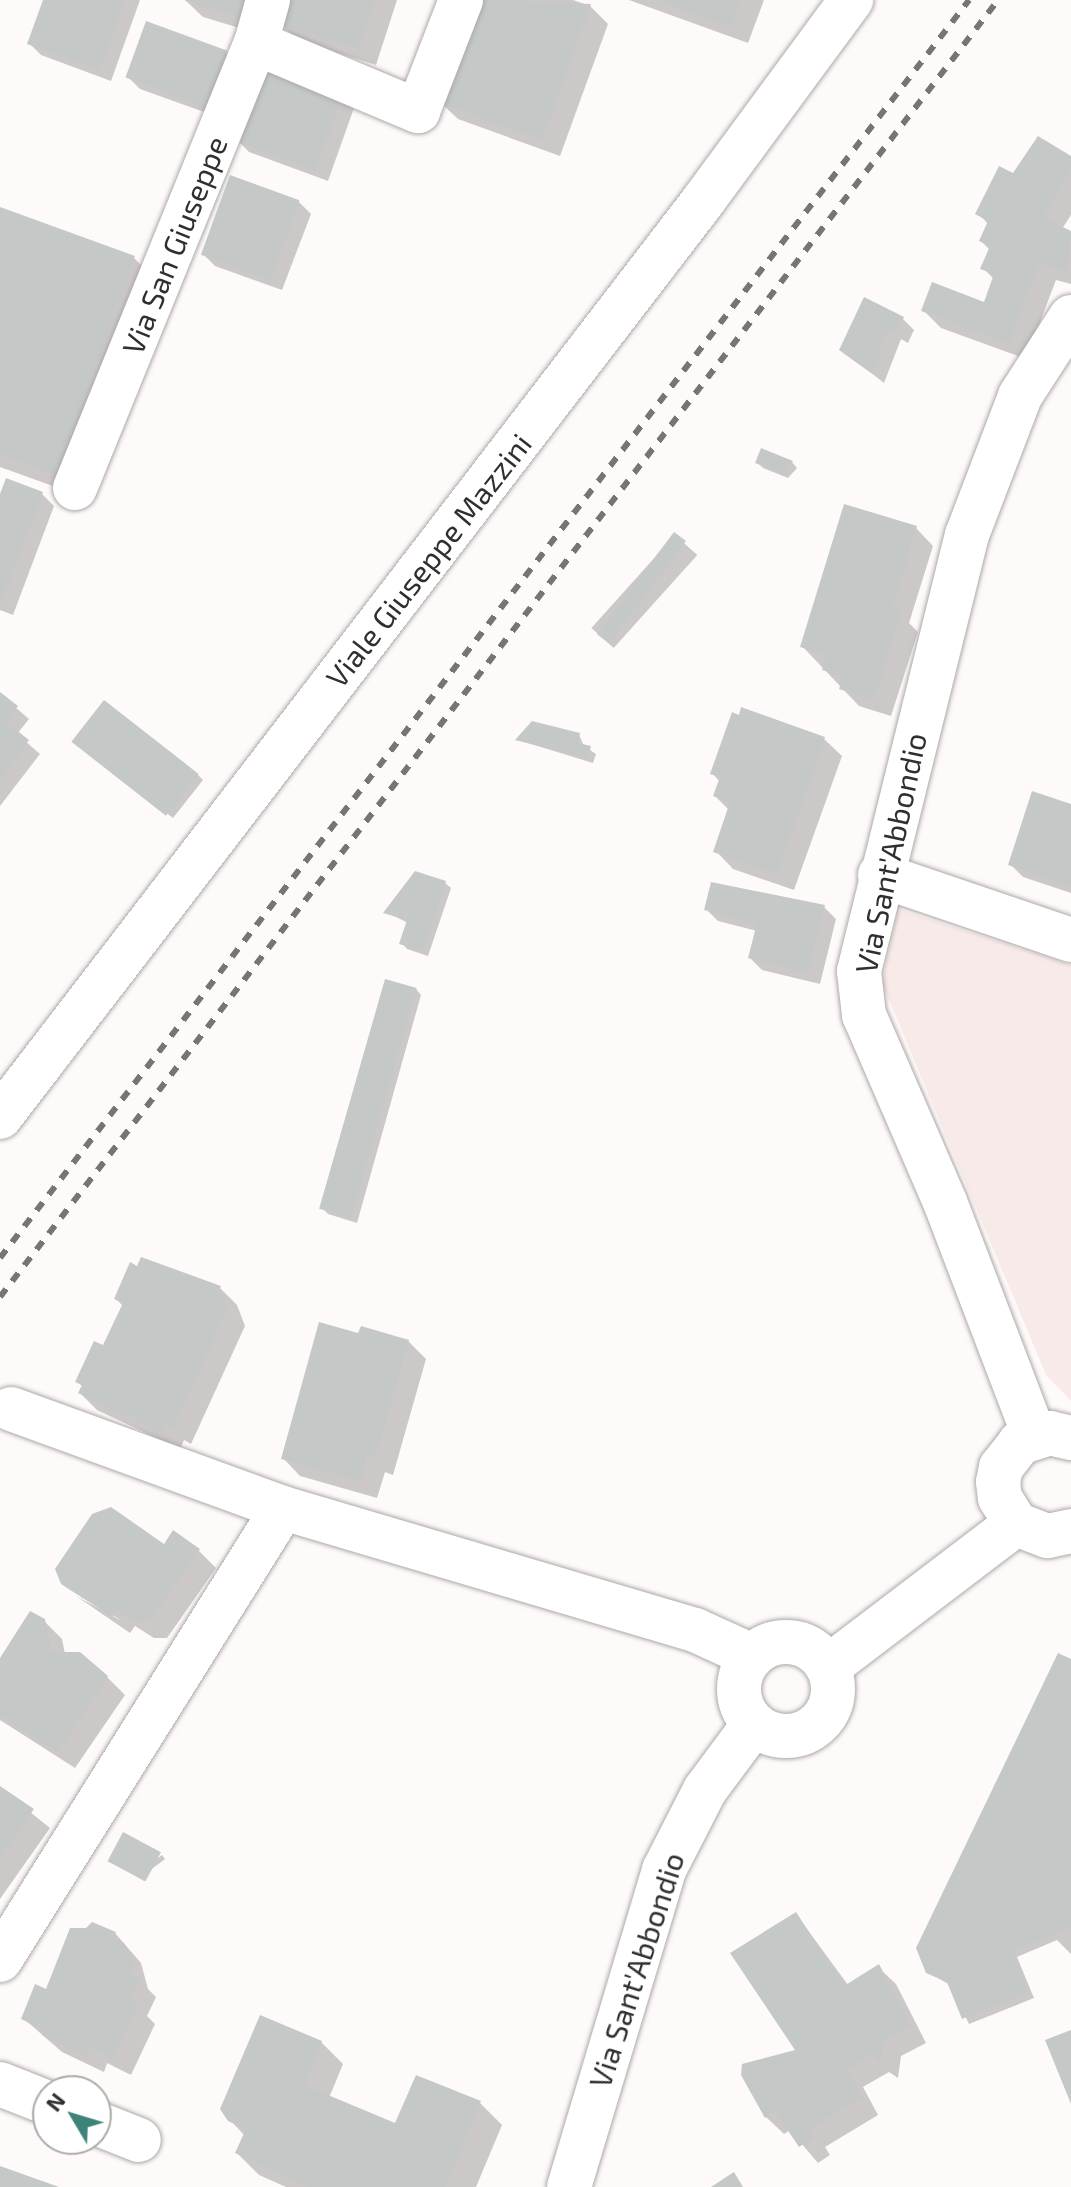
<!DOCTYPE html>
<html>
<head>
<meta charset="utf-8">
<style>
	body { margin:0 }
	#map { position:relative; width:1071px; height:2187px; overflow:hidden; background:#fefaf9; font-family:"Exo 2",sans-serif }
	div>[style] { position:absolute }
	.built>* { inset:0; background:#f8eae9 }
	.shadow>* { inset:0; background:#0003; transform-origin:0 0 }
	.building>* { inset:0; background:#c4c8c7; transform-origin:0 0 }
	.roads { filter:drop-shadow(0 0 2px #ada9a8) drop-shadow(0 0 2px #ada9a8) }
	.minor>* { height:44px; margin:-22px; padding:0 22px; transform-origin:22px; border-radius:22px; background:#fff }
	.minor>.ring { margin:-22px; padding:0; box-sizing:content-box; background:none; border:44px solid #fff; border-radius:50% }
	.major>* { height:44px; margin:-22px; padding:0 22px; transform-origin:22px; border-radius:22px; background:#fff }
	.rail>* { height:6px; margin-top:-3px; transform-origin:0; background:repeating-linear-gradient(90deg,#777574 0 10px,transparent 0 20px) }
	span { translate:-50% -50%; white-space:nowrap; text-align:center; line-height:1.15; -webkit-text-stroke:7px #fff; paint-order:stroke }
	.street-label { font-size:30px; color:#302f2e }
	.north { position:absolute; left:32px; top:2075px; width:80px; height:80px; box-sizing:border-box; background:#fff; border:2px solid #acacab; border-radius:50%; rotate:308deg; font-size:22px; font-weight:700; line-height:32px; text-align:center; color:#302f2e }
	.north::after { content:''; display:block; margin:auto; width:28px; height:36px; background:#3e8379; clip-path:polygon(50% 0,100% 100%,50% 72%,0 100%) }
</style>
</head>
<body>
<div id="map">
	<div class="built">
		<div style="clip-path:polygon(898px 909px,1071px 965px,1071px 1401px,1046px 1375px,882px 983px)"></div>
	</div>
	<div class="shadow">
		<div style="clip-path:polygon(45px 0,140px 0,111px 81px,41px 55px,29px 43px)"></div>
		<div style="clip-path:polygon(185px 0,265px 0,256px 33px,203px 17px)"></div>
		<div style="clip-path:polygon(287px 0,397px 0,376px 65px,297px 40px,279px 22px)"></div>
		<div style="clip-path:polygon(478px 0,573px 0,590px 6px,608px 24px,560px 156px,458px 119px,440px 102px)"></div>
		<div style="clip-path:polygon(629px 0,764px 0,748px 43px)"></div>
		<div style="clip-path:polygon(226px 52px,238px 64px,218px 117px,140px 89px,128px 77px)"></div>
		<div style="clip-path:polygon(342px 96px,354px 108px,328px 181px,249px 152px,237px 140px)"></div>
		<div style="clip-path:polygon(1071px 158px,1071px 215px,1062px 229px,1071px 233px,1071px 284px,1056px 280px,1026px 359px,941px 328px,923px 310px,985px 304px,994px 279px,983px 268px,990px 250px,981px 241px,989px 225px,978px 213px,1014px 175px)"></div>
		<div style="clip-path:polygon(299px 202px,311px 214px,282px 290px,215px 266px,203px 254px)"></div>
		<div style="clip-path:polygon(0 210px,134px 258px,156px 280px,78px 495px,0 467px)"></div>
		<div style="clip-path:polygon(902px 318px,914px 330px,908px 343px,901px 339px,884px 383px,842px 350px)"></div>
		<div style="clip-path:polygon(762px 451px,792px 462px,797px 468px,788px 478px,763px 468px,758px 463px)"></div>
		<div style="clip-path:polygon(42px 494px,54px 506px,13px 615px,0 610px,0 499px)"></div>
		<div style="clip-path:polygon(916px 528px,933px 546px,909px 623px,918px 632px,891px 716px,859px 706px,802px 646px)"></div>
		<div style="left:675px;top:535px;width:30px;height:125px;rotate:42deg"></div>
		<div style="clip-path:polygon(0 694px,29px 719px,17px 734px,40px 754px,0 806px)"></div>
		<div style="clip-path:polygon(579px 735px,584px 746px,596px 754px,593px 763px,518px 740px)"></div>
		<div style="clip-path:polygon(824px 739px,842px 756px,794px 890px,733px 869px,716px 851px,729px 810px,715px 796px,720px 782px,712px 773px)"></div>
		<div style="clip-path:polygon(81px 748px,197px 774px,203px 780px,173px 818px)"></div>
		<div style="clip-path:polygon(1071px 806px,1071px 893px,1023px 877px,1011px 865px)"></div>
		<div style="clip-path:polygon(445px 883px,451px 888px,428px 956px,407px 949px,402px 943px,408px 923px,386px 912px)"></div>
		<div style="clip-path:polygon(824px 907px,836px 919px,820px 984px,762px 970px,750px 958px,757px 931px,718px 921px,706px 909px)"></div>
		<div style="clip-path:polygon(416px 989px,421px 995px,357px 1223px,328px 1214px,322px 1208px)"></div>
		<div style="clip-path:polygon(220px 1288px,237px 1305px,245px 1326px,191px 1444px,184px 1440px,180px 1449px,97px 1410px,80px 1393px,83px 1387px,77px 1381px,104px 1348px,123px 1306px,116px 1299px)"></div>
		<div style="clip-path:polygon(359px 1335px,408px 1341px,426px 1359px,393px 1475px,385px 1472px,377px 1498px,300px 1476px,283px 1458px)"></div>
		<div style="clip-path:polygon(165px 1547px,198px 1550px,216px 1568px,167px 1638px,154px 1638px,135px 1626px,130px 1633px,76px 1596px,122px 1621px,63px 1583px)"></div>
		<div style="clip-path:polygon(44px 1621px,62px 1639px,65px 1654px,107px 1677px,125px 1695px,75px 1768px,0 1720px,0 1662px)"></div>
		<div style="clip-path:polygon(1071px 1662px,1071px 1954px,1057px 1940px,1017px 1957px,1034px 1998px,969px 2024px,950px 1985px,928px 1972px)"></div>
		<div style="clip-path:polygon(0 1788px,50px 1828px,0 1899px)"></div>
		<div style="clip-path:polygon(158px 1853px,144px 1881px,110px 1861px)"></div>
		<div style="left:162px;top:1855px;width:5px;height:31px;rotate:53deg"></div>
		<div style="clip-path:polygon(796px 1914px,848px 1985px,878px 1967px,896px 1984px,926px 2043px,901px 2056px,898px 2078px,889px 2072px,863px 2087px,878px 2115px,825px 2147px,830px 2155px,818px 2163px,790px 2130px,784px 2134px,766px 2117px,798px 2051px)"></div>
		<div style="clip-path:polygon(115px 1933px,141px 1963px,148px 1989px,156px 1997px,147px 2016px,155px 2024px,131px 2075px,107px 2063px,104px 2072px,62px 2052px,23px 2018px)"></div>
		<div style="clip-path:polygon(321px 2042px,343px 2064px,329px 2098px,397px 2126px,480px 2103px,502px 2125px,476px 2187px,286px 2187px,259px 2175px,237px 2153px,245px 2136px,230px 2120px)"></div>
	</div>
	<div class="building">
		<div style="clip-path:polygon(43px 0,125px 0,99px 70px,27px 44px)"></div>
		<div style="clip-path:polygon(184px 0,243px 0,238px 17px)"></div>
		<div style="clip-path:polygon(284px 0,375px 0,359px 49px,277px 23px)"></div>
		<div style="clip-path:polygon(476px 0,591px 4px,542px 140px,438px 102px)"></div>
		<div style="clip-path:polygon(657px 0,741px 0,731px 27px)"></div>
		<div style="left:146px;top:21px;width:86px;height:60px;rotate:20deg"></div>
		<div style="left:262px;top:65px;width:86px;height:81px;rotate:20deg"></div>
		<div style="clip-path:polygon(1038px 136px,1071px 156px,1071px 168px,1042px 217px,1071px 231px,1068px 271px,1039px 263px,1009px 343px,921px 311px,932px 282px,984px 302px,994px 274px,980px 269px,990px 246px,979px 241px,988px 221px,975px 214px,999px 166px,1013px 173px)"></div>
		<div style="left:230px;top:175px;width:74px;height:85px;rotate:20deg"></div>
		<div style="clip-path:polygon(0 207px,135px 256px,56px 475px,0 454px)"></div>
		<div style="clip-path:polygon(864px 297px,904px 317px,896px 332px,889px 329px,877px 352px,882px 358px,871px 373px,839px 350px)"></div>
		<div style="clip-path:polygon(761px 448px,793px 461px,781px 473px,755px 463px)"></div>
		<div style="clip-path:polygon(6px 478px,43px 492px,0 605px,0 494px)"></div>
		<div style="clip-path:polygon(844px 504px,917px 526px,891px 609px,901px 612px,874px 700px,839px 689px,843px 676px,822px 670px,826px 655px,800px 647px)"></div>
		<div style="left:674px;top:532px;width:15px;height:128px;rotate:37deg"></div>
		<div style="clip-path:polygon(0 692px,18px 706px,6px 722px,29px 740px,0 779px)"></div>
		<div style="left:104px;top:700px;width:120px;height:53px;rotate:38deg"></div>
		<div style="clip-path:polygon(741px 707px,825px 737px,777px 874px,713px 852px,730px 802px,713px 796px,720px 777px,710px 774px,732px 712px,739px 715px)"></div>
		<div style="clip-path:polygon(532px 721px,580px 733px,578px 743px,591px 746px,588px 758px,515px 740px)"></div>
		<div style="clip-path:polygon(1032px 791px,1071px 804px,1071px 886px,1008px 865px)"></div>
		<div style="clip-path:polygon(415px 871px,446px 881px,423px 951px,399px 944px,407px 920px,383px 913px)"></div>
		<div style="clip-path:polygon(711px 882px,825px 905px,808px 973px,748px 958px,757px 923px,704px 910px)"></div>
		<div style="left:385px;top:979px;width:33px;height:239px;rotate:16deg"></div>
		<div style="clip-path:polygon(141px 1257px,221px 1286px,218px 1292px,226px 1296px,222px 1304px,228px 1307px,173px 1428px,166px 1424px,162px 1433px,78px 1393px,82px 1385px,75px 1382px,94px 1341px,103px 1345px,123px 1303px,114px 1299px,130px 1262px,137px 1266px)"></div>
		<div style="clip-path:polygon(319px 1322px,358px 1333px,361px 1326px,409px 1340px,375px 1458px,367px 1456px,360px 1481px,281px 1459px)"></div>
		<div style="clip-path:polygon(111px 1507px,164px 1544px,173px 1530px,200px 1549px,149px 1621px,134px 1621px,117px 1610px,112px 1617px,61px 1584px,55px 1569px,92px 1514px)"></div>
		<div style="clip-path:polygon(30px 1611px,45px 1619px,51px 1652px,80px 1652px,108px 1676px,57px 1752px,0 1715px,0 1658px)"></div>
		<div style="clip-path:polygon(1058px 1653px,1071px 1659px,1071px 1927px,1013px 1951px,1029px 1992px,962px 2019px,947px 1982px,926px 1973px,916px 1948px)"></div>
		<div style="clip-path:polygon(0 1786px,34px 1809px,0 1857px)"></div>
		<div style="left:123px;top:1832px;width:43px;height:33px;rotate:28deg"></div>
		<div style="clip-path:polygon(796px 1912px,844px 1986px,879px 1964px,910px 2025px,885px 2039px,880px 2062px,871px 2055px,846px 2069px,862px 2097px,809px 2129px,814px 2137px,799px 2147px,775px 2111px,765px 2118px,741px 2075px,742px 2064px,795px 2050px,730px 1953px)"></div>
		<div style="clip-path:polygon(92px 1922px,116px 1932px,113px 1938px,124px 1943px,134px 1964px,130px 1973px,140px 1978px,129px 2000px,139px 2005px,113px 2059px,90px 2047px,86px 2056px,42px 2035px,44px 2030px,21px 2019px,35px 1984px,46px 1989px,70px 1928px,86px 1928px)"></div>
		<div style="clip-path:polygon(260px 2015px,322px 2041px,304px 2085px,395px 2123px,416px 2075px,481px 2101px,445px 2187px,309px 2187px,235px 2153px,246px 2129px,228px 2121px,220px 2109px)"></div>
		<div style="clip-path:polygon(1071px 2030px,1071px 2104px,1045px 2040px)"></div>
		<div style="clip-path:polygon(0 2166px,59px 2187px,0 2187px)"></div>
		<div style="clip-path:polygon(734px 2172px,743px 2187px,711px 2187px)"></div>
	</div>
	<div class="roads">
		<div class="minor">
			<div style="left:256px;top:43px;width:176px;rotate:22.8deg"></div>
			<div style="left:418px;top:111px;width:119px;rotate:-68.8deg"></div>
			<div style="left:75px;top:488px;width:480px;rotate:-67.9deg"></div>
			<div style="left:256px;top:43px;width:45px;rotate:-74.4deg"></div>
			<div style="left:880px;top:875px;width:202px;rotate:18.8deg"></div>
			<div style="left:11px;top:1409px;width:289px;rotate:20deg"></div>
			<div style="left:283px;top:1508px;width:430px;rotate:16.5deg"></div>
			<div style="left:695px;top:1630px;width:63px;rotate:24.5deg"></div>
			<div style="left:1034px;top:1435px;width:249px;rotate:-110.9deg"></div>
			<div style="left:945px;top:1202px;width:204px;rotate:-113.4deg"></div>
			<div style="left:864px;top:1015px;width:44px;rotate:-96.5deg"></div>
			<div style="left:859px;top:971px;width:449px;rotate:-76.1deg"></div>
			<div style="left:967px;top:535px;width:149px;rotate:-69.1deg"></div>
			<div style="left:1020px;top:396px;width:94px;rotate:-57.2deg"></div>
			<div style="left:1071px;top:1438px;width:22px;rotate:-167deg"></div>
			<div style="left:1050px;top:1433px;width:32px;rotate:162deg"></div>
			<div style="left:1020px;top:1443px;width:31px;rotate:128deg"></div>
			<div style="left:1001px;top:1467px;width:15px;rotate:101deg"></div>
			<div style="left:998px;top:1482px;width:16px;rotate:83deg"></div>
			<div style="left:1000px;top:1498px;width:31px;rotate:58deg"></div>
			<div style="left:1016px;top:1524px;width:34px;rotate:21deg"></div>
			<div style="left:1048px;top:1536px;width:24px;rotate:-12deg"></div>
			<div class="ring" style="left:739px;top:1642px;width:50px;height:50px"></div>
			<div style="left:828px;top:1667px;width:236px;rotate:-37.3deg"></div>
			<div style="left:0;top:1960px;width:533px;rotate:-57.95deg"></div>
			<div style="left:0;top:2084px;width:52px;rotate:21.6deg"></div>
			<div style="left:96px;top:2123px;width:46px;rotate:21.6deg"></div>
			<div style="left:569px;top:2187px;width:331px;rotate:-73.3deg"></div>
			<div style="left:664px;top:1870px;width:90px;rotate:-62.9deg"></div>
			<div style="left:705px;top:1790px;width:82px;rotate:-53.4deg"></div>
		</div>
		<div class="major">
			<div style="left:0;top:1117px;width:1155px;rotate:-52.49deg"></div>
			<div style="left:703px;top:201px;width:250px;rotate:-53.6deg"></div>
		</div>
	</div>
	<div class="rail">
		<div style="left:0;top:1258px;width:1588px;rotate:-52.39deg"></div>
		<div style="left:0;top:1297px;width:1637px;rotate:-52.42deg"></div>
	</div>
	<div class="street-label">
		<span style="left:174px;top:245px;rotate:-68deg">Via San Giuseppe</span>
		<span style="left:428px;top:560px;rotate:-52deg">Viale Giuseppe Mazzini</span>
		<span style="left:890px;top:853px;rotate:-78deg">Via Sant'Abbondio</span>
		<span style="left:636px;top:1970px;rotate:-72deg">Via Sant'Abbondio</span>
	</div>
	<div class="north">N</div>
</div>
</body>
</html>
